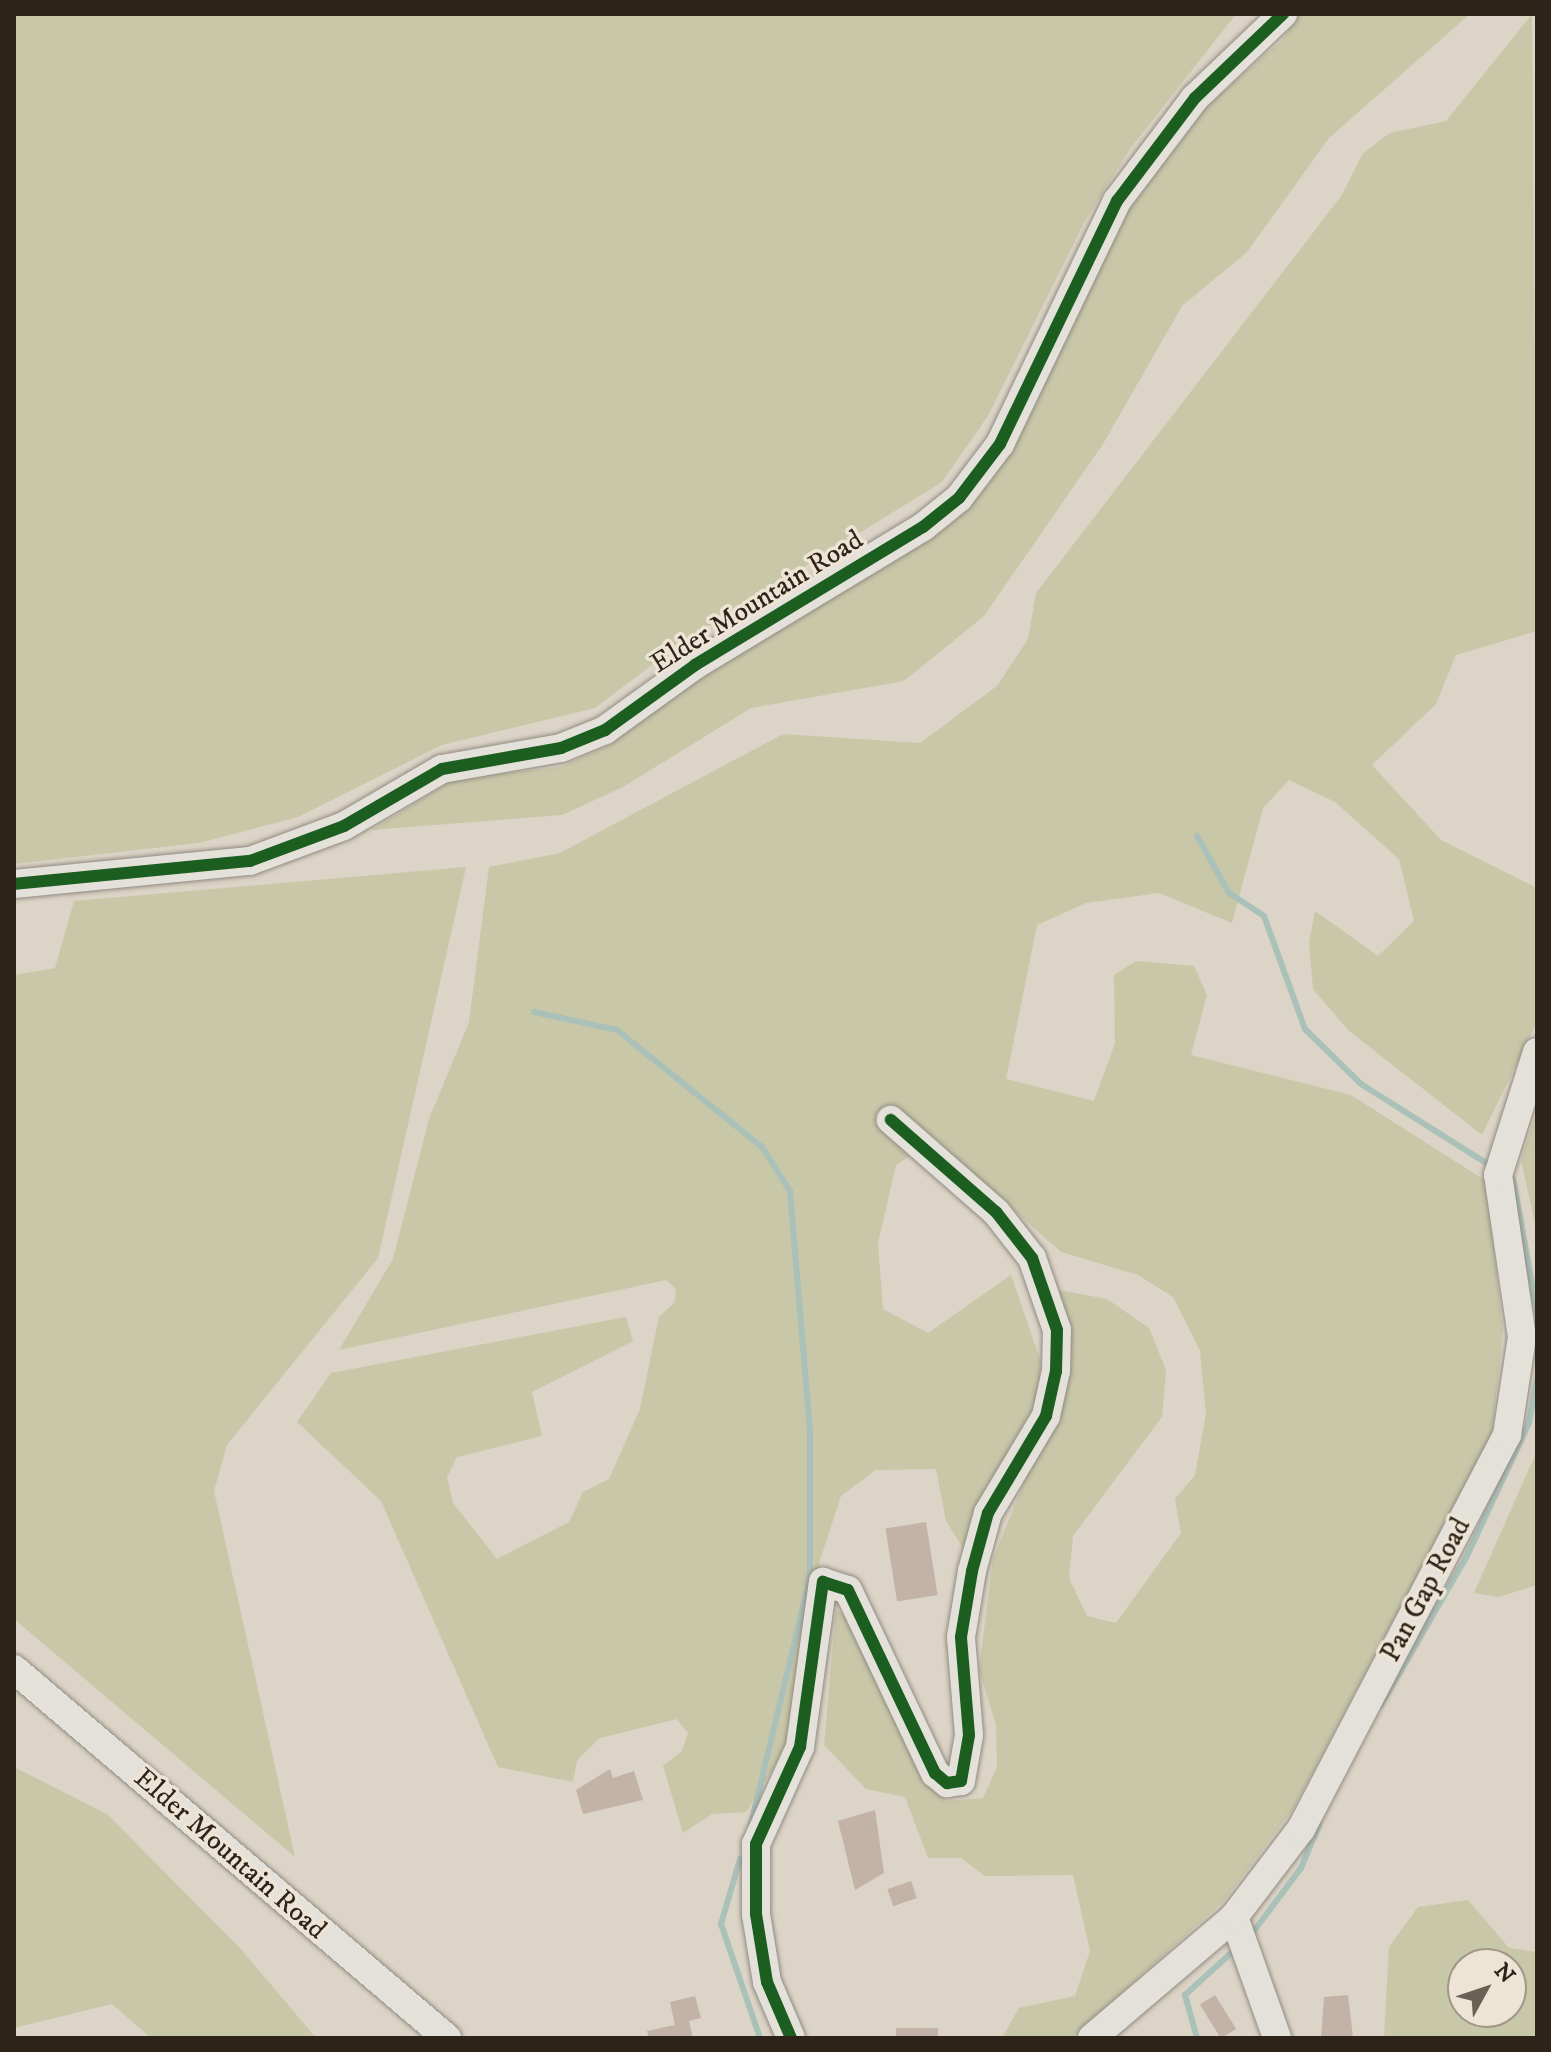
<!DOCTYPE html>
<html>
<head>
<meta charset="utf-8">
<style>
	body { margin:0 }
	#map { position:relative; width:1551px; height:2052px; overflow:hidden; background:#dcd4c6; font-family:"IM FELL DW Pica",serif }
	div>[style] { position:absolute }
	.green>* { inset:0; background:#c8c7a8 }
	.stream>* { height:6px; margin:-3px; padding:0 3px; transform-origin:3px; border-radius:3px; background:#aac1b9 }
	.building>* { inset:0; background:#c3b2a6; transform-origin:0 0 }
	.roads { filter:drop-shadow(0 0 2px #918b82) drop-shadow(0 0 2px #918b82) }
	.minor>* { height:28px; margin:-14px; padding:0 14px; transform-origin:14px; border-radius:14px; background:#e4e0da }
	.cycleway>* { height:12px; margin:-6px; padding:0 6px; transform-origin:6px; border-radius:6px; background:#1b5e20 }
	span { translate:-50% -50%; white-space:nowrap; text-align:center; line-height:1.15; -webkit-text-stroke:7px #ede4d5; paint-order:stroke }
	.street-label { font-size:28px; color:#2d2318 }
	.frame { position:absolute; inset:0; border:16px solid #2d2318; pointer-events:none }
	.north { position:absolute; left:1447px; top:1948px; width:80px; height:80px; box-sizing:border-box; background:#ede4d5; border:2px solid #a09789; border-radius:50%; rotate:50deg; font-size:22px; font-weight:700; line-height:32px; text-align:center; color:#2d2318 }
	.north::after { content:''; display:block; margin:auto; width:28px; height:36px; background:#6a6155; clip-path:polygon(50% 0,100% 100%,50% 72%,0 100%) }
</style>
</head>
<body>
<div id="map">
	<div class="green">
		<div style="clip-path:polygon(14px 14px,1236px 14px,1130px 149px,1085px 221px,988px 416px,942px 482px,681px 643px,595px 708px,442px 745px,298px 817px,199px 843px,14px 864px)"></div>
		<div style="clip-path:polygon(1299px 14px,1470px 14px,1329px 138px,1247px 252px,1182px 306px,1103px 444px,984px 616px,904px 681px,751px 708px,623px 787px,562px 815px,372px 830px,454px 779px,560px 767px,610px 745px,683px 689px,955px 521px,1014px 447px,1128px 209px,1209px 104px,1282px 40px)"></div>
		<div style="clip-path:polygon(1532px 14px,1537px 631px,1456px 655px,1436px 704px,1372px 765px,1441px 840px,1537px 888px,1537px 1022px,1482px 1135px,1348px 1030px,1313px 989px,1309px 942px,1315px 911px,1378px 956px,1414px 921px,1399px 859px,1335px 802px,1289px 780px,1263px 808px,1232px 923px,1159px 893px,1086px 903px,1037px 925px,1006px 1079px,1094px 1101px,1115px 1043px,1114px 975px,1136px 961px,1194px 966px,1207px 995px,1191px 1055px,1351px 1095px,1486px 1181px,1503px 1331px,1492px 1434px,1293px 1809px,1224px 1901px,1071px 2038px,1002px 2038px,1019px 2008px,1075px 1996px,1090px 1951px,1073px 1875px,985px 1876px,961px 1858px,928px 1858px,905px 1797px,866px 1789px,824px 1745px,836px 1609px,848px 1619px,924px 1782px,947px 1801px,983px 1798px,997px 1767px,996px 1725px,979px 1670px,993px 1559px,1072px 1364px,1059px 1290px,1107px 1299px,1149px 1328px,1166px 1370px,1162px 1417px,1073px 1536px,1069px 1578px,1087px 1616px,1116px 1623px,1181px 1533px,1175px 1499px,1195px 1475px,1206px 1414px,1200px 1351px,1173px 1297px,1138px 1275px,1061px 1252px,934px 1140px,896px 1165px,878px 1243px,883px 1309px,928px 1333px,1011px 1275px,1041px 1362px,1037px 1407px,963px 1548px,946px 1521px,936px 1469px,876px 1470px,841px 1496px,820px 1560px,797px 1730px,746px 1812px,712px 1814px,683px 1833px,663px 1766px,682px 1751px,688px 1733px,677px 1719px,600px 1738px,577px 1760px,573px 1782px,498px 1767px,381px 1501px,297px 1422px,331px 1373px,626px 1317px,633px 1341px,532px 1392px,542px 1436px,457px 1457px,447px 1477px,453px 1503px,497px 1559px,569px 1522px,583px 1492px,609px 1479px,640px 1409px,659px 1317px,675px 1302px,676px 1289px,666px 1280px,339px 1350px,393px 1259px,429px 1119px,469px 1022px,489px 867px,560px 853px,783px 734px,920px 743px,997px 686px,1028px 639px,1036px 593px,1342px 195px,1363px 153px,1390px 133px,1446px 121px)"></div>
		<div style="clip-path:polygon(466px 867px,378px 1258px,227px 1445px,214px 1491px,295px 1857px,14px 1619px,14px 975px,55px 968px,74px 901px)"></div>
		<div style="clip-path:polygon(1537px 1110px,1537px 1232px,1521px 1160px)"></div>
		<div style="clip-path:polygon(1537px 1451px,1537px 1585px,1499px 1597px,1474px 1593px)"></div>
		<div style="clip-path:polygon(14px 1767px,107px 1814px,240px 1948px,316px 2038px,151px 2038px,112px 2004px,14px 2028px)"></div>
		<div style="clip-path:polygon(evenodd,1468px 1900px,1509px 1948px,1537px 1952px,1537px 2038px,1384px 2038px,1389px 1947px,1418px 1907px,1468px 1900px,1463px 1964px,1511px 1964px,1511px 2012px,1463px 2012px,1463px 1964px)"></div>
	</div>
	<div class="stream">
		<div style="left:1197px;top:836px;width:65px;rotate:60.7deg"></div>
		<div style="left:1229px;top:893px;width:42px;rotate:33.3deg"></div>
		<div style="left:1264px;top:916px;width:120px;rotate:70.1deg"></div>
		<div style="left:1305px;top:1029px;width:78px;rotate:44.5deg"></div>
		<div style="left:1361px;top:1084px;width:148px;rotate:32.3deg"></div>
		<div style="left:534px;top:1012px;width:85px;rotate:12.2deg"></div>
		<div style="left:617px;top:1030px;width:186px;rotate:38.9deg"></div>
		<div style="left:762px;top:1147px;width:52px;rotate:57.5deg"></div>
		<div style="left:790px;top:1191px;width:241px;rotate:85.2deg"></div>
		<div style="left:810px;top:1431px;width:147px;rotate:90deg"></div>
		<div style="left:810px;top:1578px;width:252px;rotate:103.5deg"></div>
		<div style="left:1513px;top:1179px;width:134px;rotate:79.7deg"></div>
		<div style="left:1381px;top:1705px;width:172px;rotate:-60deg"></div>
		<div style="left:1467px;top:1556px;width:147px;rotate:-65deg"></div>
		<div style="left:1529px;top:1423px;width:45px;rotate:-79.7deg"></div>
		<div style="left:740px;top:1859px;width:68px;rotate:106.3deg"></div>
		<div style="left:721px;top:1924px;width:120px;rotate:71.1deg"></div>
		<div style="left:1254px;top:1931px;width:79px;rotate:-53.3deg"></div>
		<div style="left:1301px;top:1868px;width:47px;rotate:-67.3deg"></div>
		<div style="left:1197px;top:2038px;width:45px;rotate:-105.6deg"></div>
		<div style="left:1185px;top:1995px;width:62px;rotate:-42.4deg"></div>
	</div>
	<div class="building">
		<div style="left:926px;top:1522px;width:74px;height:41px;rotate:81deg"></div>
		<div style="clip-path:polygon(610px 1769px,613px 1778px,634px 1771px,643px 1800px,583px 1814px,576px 1790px)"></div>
		<div style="clip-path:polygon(875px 1810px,884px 1873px,855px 1890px,838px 1821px)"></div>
		<div style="left:911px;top:1881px;width:18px;height:25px;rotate:71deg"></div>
		<div style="left:1215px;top:1995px;width:40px;height:18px;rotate:58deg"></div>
		<div style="clip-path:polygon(1348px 1995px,1353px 2037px,1321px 2038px,1324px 1997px)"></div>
		<div style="clip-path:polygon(695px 1996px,701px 2018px,689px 2021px,693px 2038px,649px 2038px,647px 2031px,675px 2025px,670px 2002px)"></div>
		<div style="left:938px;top:2028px;width:10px;height:42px;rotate:90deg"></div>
	</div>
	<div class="roads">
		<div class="minor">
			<div style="left:14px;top:884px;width:237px;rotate:-5.6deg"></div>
			<div style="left:250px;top:861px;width:100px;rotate:-20.4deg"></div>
			<div style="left:344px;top:826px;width:113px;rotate:-30.2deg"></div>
			<div style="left:442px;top:769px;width:121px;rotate:-10deg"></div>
			<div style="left:561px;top:748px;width:48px;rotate:-22.2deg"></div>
			<div style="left:605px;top:730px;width:111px;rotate:-35.8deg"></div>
			<div style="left:695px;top:665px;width:267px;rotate:-31.2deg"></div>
			<div style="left:923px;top:527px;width:46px;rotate:-38.9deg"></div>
			<div style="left:959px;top:498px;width:68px;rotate:-52.8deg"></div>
			<div style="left:1000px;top:444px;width:270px;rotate:-64.3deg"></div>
			<div style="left:1117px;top:201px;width:129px;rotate:-52.9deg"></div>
			<div style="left:1195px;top:98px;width:122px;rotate:-43.7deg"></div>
			<div style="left:14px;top:1669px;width:569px;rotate:40.44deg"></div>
			<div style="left:1234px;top:1917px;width:128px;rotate:70.4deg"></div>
			<div style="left:791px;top:2038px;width:61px;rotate:-113.2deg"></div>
			<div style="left:767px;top:1982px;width:69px;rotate:-99.2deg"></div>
			<div style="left:756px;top:1914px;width:70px;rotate:-90deg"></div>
			<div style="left:756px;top:1844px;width:107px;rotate:-65.6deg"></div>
			<div style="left:800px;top:1747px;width:167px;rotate:-82.1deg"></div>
			<div style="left:823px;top:1582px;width:26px;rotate:18deg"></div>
			<div style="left:848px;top:1590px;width:203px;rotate:64.6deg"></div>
			<div style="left:935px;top:1773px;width:16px;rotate:40deg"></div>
			<div style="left:947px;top:1783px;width:14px;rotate:-8deg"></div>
			<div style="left:961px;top:1781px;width:47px;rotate:-80.1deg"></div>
			<div style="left:969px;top:1735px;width:98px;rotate:-94.7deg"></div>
			<div style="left:961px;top:1637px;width:67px;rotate:-80.5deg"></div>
			<div style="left:972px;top:1571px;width:60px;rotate:-74.6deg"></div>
			<div style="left:988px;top:1513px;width:113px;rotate:-59.1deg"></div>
			<div style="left:1046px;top:1416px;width:46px;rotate:-77.5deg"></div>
			<div style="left:1056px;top:1371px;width:41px;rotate:-88.6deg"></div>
			<div style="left:1057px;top:1330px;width:76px;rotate:-109.1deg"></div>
			<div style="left:1032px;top:1258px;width:58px;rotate:-128deg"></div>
			<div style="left:996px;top:1212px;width:140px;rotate:-138.8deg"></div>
			<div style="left:1092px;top:2038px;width:187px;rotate:-40.4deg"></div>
			<div style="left:1234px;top:1917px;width:111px;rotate:-52.7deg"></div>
			<div style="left:1301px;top:1829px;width:445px;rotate:-62.4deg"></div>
			<div style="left:1507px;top:1435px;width:99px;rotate:-81.3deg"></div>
			<div style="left:1522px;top:1337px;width:164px;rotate:-98.4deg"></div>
			<div style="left:1498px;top:1175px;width:129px;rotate:-72.4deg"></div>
		</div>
	</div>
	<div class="cycleway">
		<div style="left:14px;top:884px;width:237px;rotate:-5.6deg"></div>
		<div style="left:250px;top:861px;width:100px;rotate:-20.4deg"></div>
		<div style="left:344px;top:826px;width:113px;rotate:-30.2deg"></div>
		<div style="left:442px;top:769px;width:121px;rotate:-10deg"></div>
		<div style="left:561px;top:748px;width:48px;rotate:-22.2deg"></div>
		<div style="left:605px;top:730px;width:111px;rotate:-35.8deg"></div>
		<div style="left:695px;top:665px;width:267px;rotate:-31.2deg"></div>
		<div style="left:923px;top:527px;width:46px;rotate:-38.9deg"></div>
		<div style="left:959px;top:498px;width:68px;rotate:-52.8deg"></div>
		<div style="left:1000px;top:444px;width:270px;rotate:-64.3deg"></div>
		<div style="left:1117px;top:201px;width:129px;rotate:-52.9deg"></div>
		<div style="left:1195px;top:98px;width:122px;rotate:-43.7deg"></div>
		<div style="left:791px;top:2038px;width:61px;rotate:-113.2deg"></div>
		<div style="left:767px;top:1982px;width:69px;rotate:-99.2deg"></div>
		<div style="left:756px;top:1914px;width:70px;rotate:-90deg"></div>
		<div style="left:756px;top:1844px;width:107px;rotate:-65.6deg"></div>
		<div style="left:800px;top:1747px;width:167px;rotate:-82.1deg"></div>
		<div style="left:823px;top:1582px;width:26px;rotate:18deg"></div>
		<div style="left:848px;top:1590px;width:203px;rotate:64.6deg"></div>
		<div style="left:935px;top:1773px;width:16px;rotate:40deg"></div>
		<div style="left:947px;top:1783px;width:14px;rotate:-8deg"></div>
		<div style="left:961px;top:1781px;width:47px;rotate:-80.1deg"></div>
		<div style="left:969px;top:1735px;width:98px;rotate:-94.7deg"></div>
		<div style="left:961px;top:1637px;width:67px;rotate:-80.5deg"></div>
		<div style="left:972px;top:1571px;width:60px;rotate:-74.6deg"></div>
		<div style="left:988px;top:1513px;width:113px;rotate:-59.1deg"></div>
		<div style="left:1046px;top:1416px;width:46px;rotate:-77.5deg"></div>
		<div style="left:1056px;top:1371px;width:41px;rotate:-88.6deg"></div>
		<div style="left:1057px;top:1330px;width:76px;rotate:-109.1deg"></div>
		<div style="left:1032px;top:1258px;width:58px;rotate:-128deg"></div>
		<div style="left:996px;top:1212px;width:140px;rotate:-138.8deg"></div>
	</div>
	<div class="street-label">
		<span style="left:757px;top:602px;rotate:-32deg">Elder Mountain Road</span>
		<span style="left:1426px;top:1590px;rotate:-62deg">Pan Gap Road</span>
		<span style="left:230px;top:1854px;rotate:41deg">Elder Mountain Road</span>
	</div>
	<div class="frame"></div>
	<div class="north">N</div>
</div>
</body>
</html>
